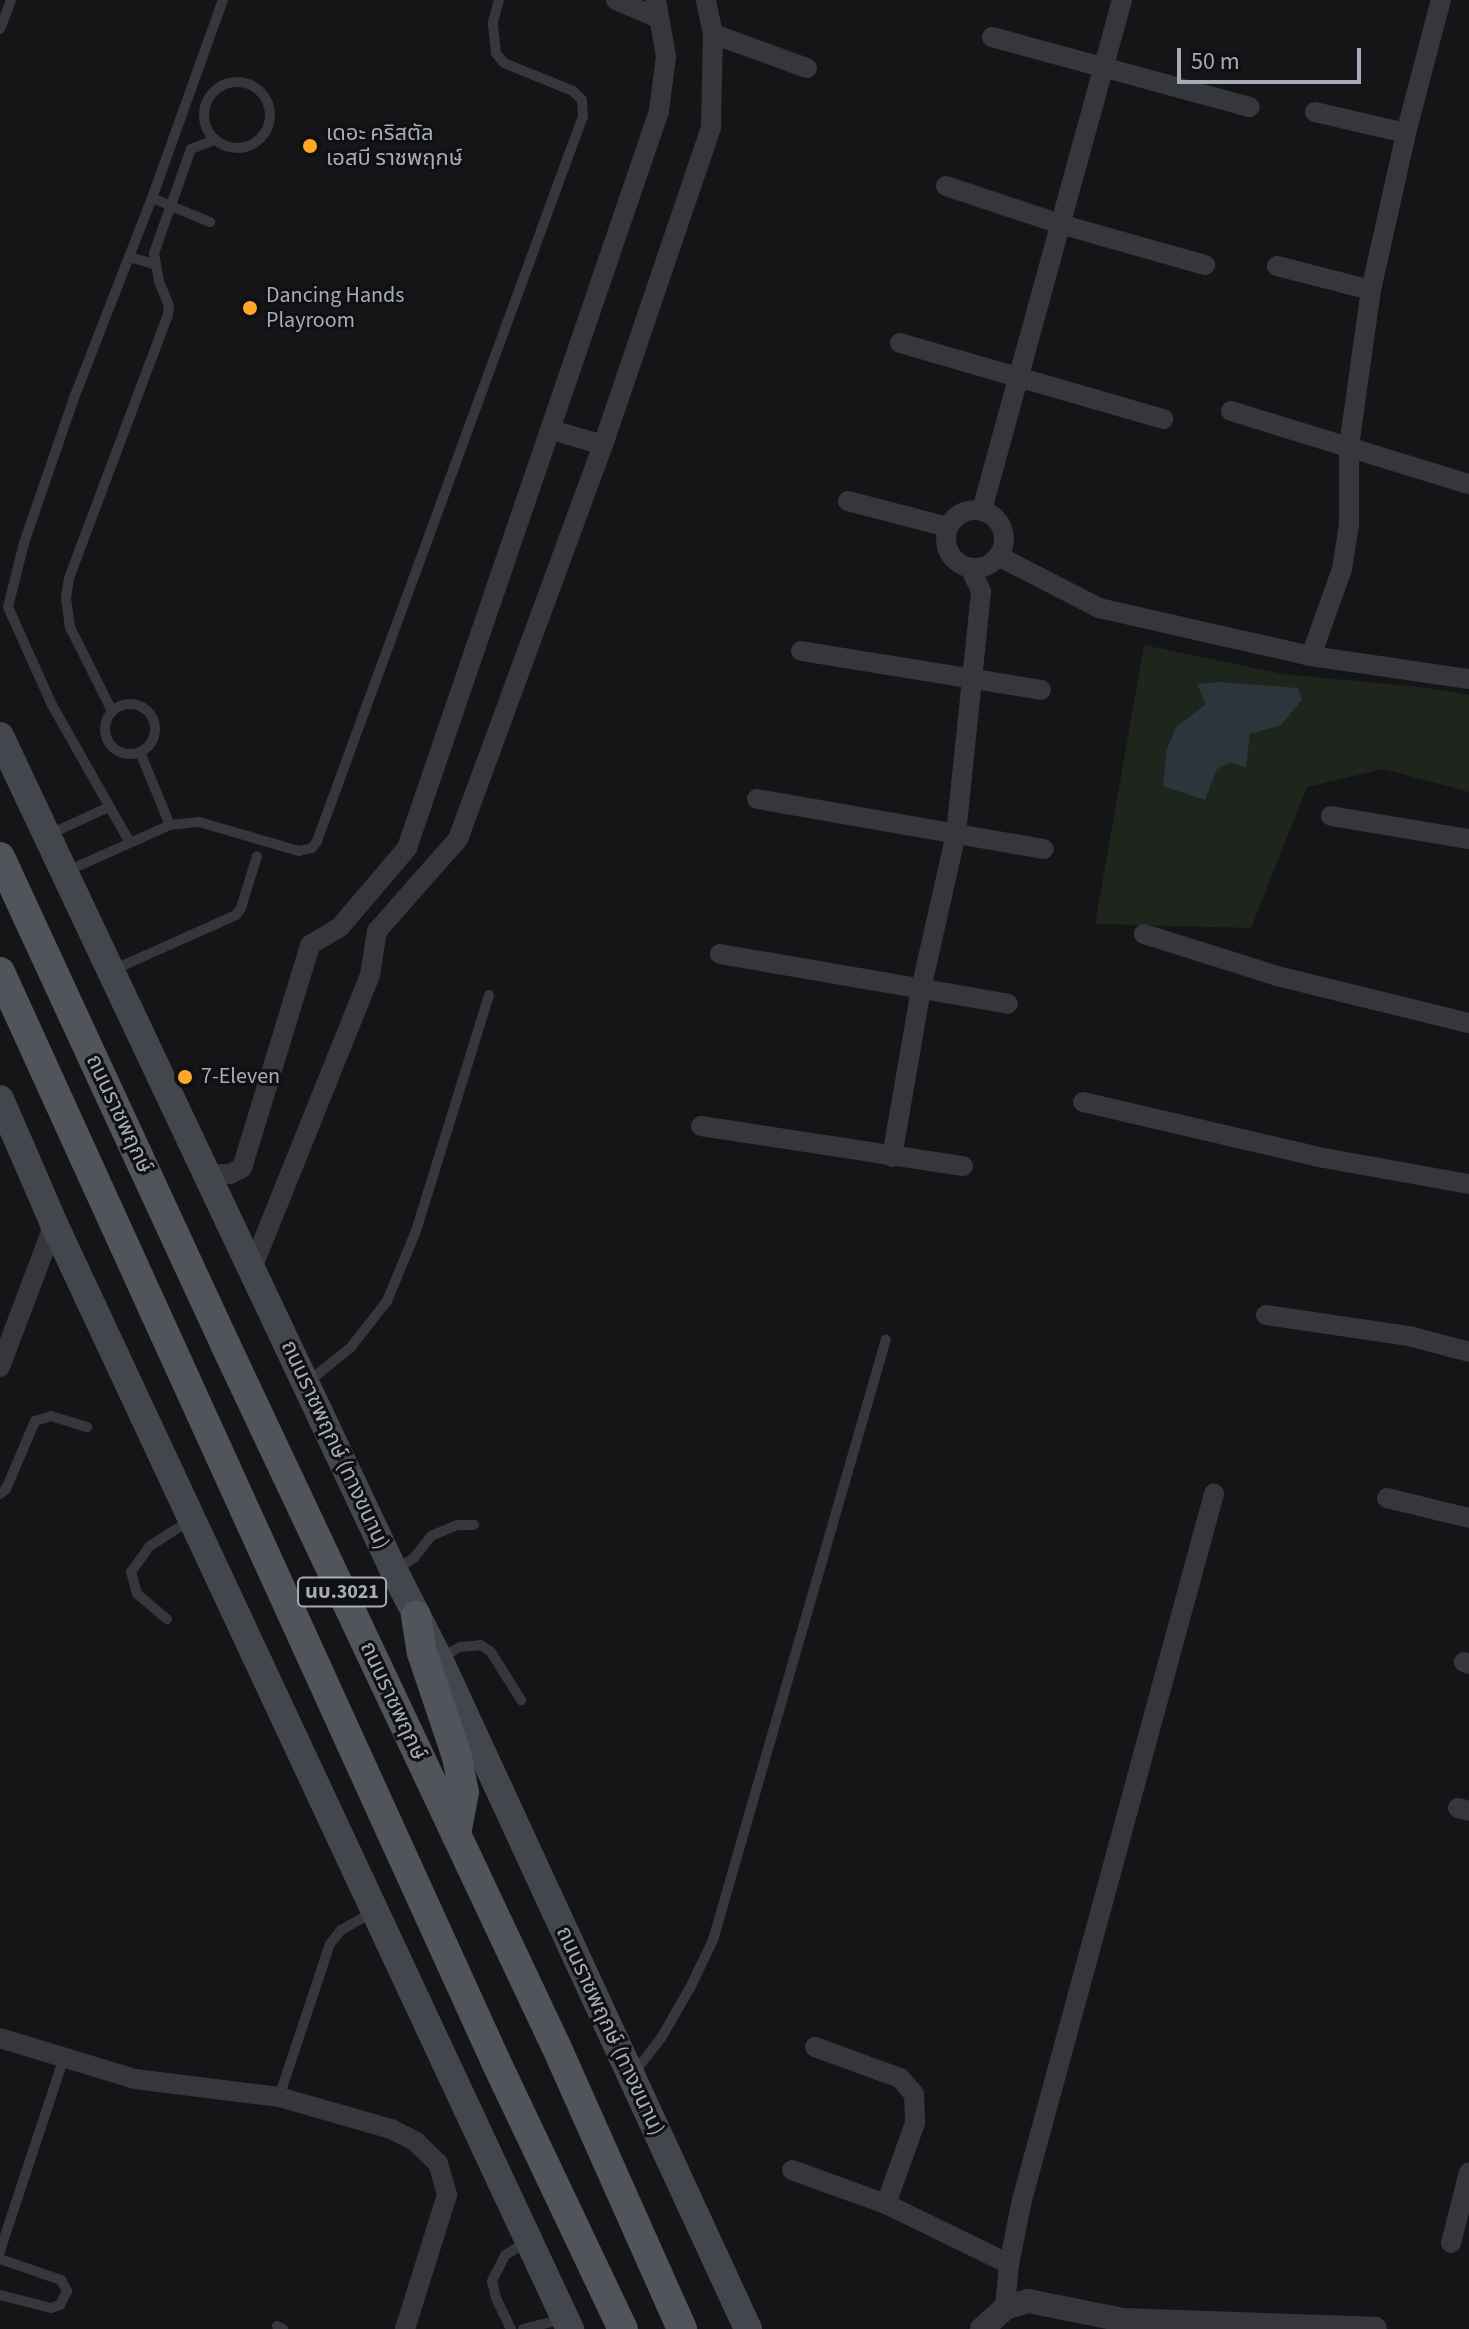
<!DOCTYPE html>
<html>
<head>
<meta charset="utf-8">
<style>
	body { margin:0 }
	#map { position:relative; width:1469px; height:2329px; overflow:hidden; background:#151517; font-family:"Source Sans 3","Noto Sans Thai",sans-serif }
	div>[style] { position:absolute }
	.green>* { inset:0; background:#1d251d }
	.water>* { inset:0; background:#2a353c }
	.service>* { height:10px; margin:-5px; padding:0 5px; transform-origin:5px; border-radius:5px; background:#36373c }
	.service>.ring { margin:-5px; padding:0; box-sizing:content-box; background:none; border:10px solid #36373c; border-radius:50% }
	.minor>* { height:20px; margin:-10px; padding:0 10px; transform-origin:10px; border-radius:10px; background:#36373c }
	.minor>.ring { margin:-10px; padding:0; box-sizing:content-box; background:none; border:20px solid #36373c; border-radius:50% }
	.tertiary>* { height:24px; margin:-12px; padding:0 12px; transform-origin:12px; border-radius:12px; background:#36373c }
	.secondary>* { height:28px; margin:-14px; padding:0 14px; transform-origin:14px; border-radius:14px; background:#44464d }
	.primary>* { height:30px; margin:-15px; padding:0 15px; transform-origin:15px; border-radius:15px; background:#52545c }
	.dots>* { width:22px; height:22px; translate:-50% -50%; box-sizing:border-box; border:4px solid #101012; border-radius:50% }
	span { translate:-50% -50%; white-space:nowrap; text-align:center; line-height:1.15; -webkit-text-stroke:6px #101012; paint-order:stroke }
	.shield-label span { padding:2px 6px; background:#101012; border:2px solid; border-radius:6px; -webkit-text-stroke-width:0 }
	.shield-label { font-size:20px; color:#a6adb8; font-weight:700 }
	.poi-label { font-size:22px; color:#a6adb8 }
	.left { translate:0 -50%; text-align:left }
	.street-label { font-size:22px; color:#a6adb8 }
	.scale { position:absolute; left:1177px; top:48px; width:184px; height:36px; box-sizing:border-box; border:4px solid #a6adb8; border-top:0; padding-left:10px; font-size:24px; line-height:28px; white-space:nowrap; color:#a6adb8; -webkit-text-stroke:6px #101012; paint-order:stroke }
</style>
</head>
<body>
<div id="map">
	<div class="green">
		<div style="clip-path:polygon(1144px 645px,1283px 674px,1428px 688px,1469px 695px,1469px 792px,1383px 769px,1307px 787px,1251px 928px,1095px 924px)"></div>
	</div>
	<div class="water">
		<div style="clip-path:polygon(1219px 682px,1298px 688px,1302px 700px,1281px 725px,1250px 734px,1246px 768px,1231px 762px,1217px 769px,1205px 800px,1163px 786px,1167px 749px,1176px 727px,1206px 704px,1197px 684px)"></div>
	</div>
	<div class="service">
		<div style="left:0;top:29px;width:31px;rotate:-69deg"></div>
		<div class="ring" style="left:204px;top:82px;width:56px;height:56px"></div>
		<div style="left:152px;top:198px;width:63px;rotate:22.5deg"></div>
		<div style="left:129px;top:257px;width:26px;rotate:16deg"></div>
		<div class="ring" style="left:105px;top:704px;width:40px;height:40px"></div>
		<div style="left:112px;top:711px;width:94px;rotate:-116.6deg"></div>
		<div style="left:70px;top:627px;width:30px;rotate:-98deg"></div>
		<div style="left:66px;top:597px;width:19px;rotate:-81deg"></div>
		<div style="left:69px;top:578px;width:281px;rotate:-69.4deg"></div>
		<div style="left:168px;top:315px;width:9px;rotate:-84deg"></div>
		<div style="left:169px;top:306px;width:27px;rotate:-112deg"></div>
		<div style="left:159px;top:281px;width:28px;rotate:-100deg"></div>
		<div style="left:154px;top:253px;width:110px;rotate:-70.4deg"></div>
		<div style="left:191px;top:149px;width:26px;rotate:-21deg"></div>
		<div style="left:140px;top:752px;width:79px;rotate:67.7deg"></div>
		<div style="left:48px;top:835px;width:67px;rotate:-24.7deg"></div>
		<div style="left:129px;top:841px;width:156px;rotate:-119.5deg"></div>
		<div style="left:52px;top:705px;width:107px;rotate:-114.2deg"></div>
		<div style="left:8px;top:607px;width:66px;rotate:-76deg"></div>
		<div style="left:24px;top:543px;width:153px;rotate:-71deg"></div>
		<div style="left:74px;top:398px;width:215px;rotate:-68.7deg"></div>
		<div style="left:152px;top:198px;width:210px;rotate:-70.3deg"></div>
		<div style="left:65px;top:872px;width:115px;rotate:-24.1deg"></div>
		<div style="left:170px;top:825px;width:29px;rotate:-6deg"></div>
		<div style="left:199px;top:822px;width:104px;rotate:16.2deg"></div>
		<div style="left:299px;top:851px;width:13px;rotate:-13deg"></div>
		<div style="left:312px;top:848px;width:9px;rotate:-54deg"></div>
		<div style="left:317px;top:841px;width:772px;rotate:-69.85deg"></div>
		<div style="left:583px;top:116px;width:16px;rotate:-94deg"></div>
		<div style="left:582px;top:100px;width:13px;rotate:-135deg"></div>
		<div style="left:573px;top:91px;width:74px;rotate:-157.9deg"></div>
		<div style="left:504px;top:63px;width:13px;rotate:-129deg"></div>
		<div style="left:496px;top:53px;width:31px;rotate:-96deg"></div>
		<div style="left:493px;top:22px;width:23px;rotate:-75deg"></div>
		<div style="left:113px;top:970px;width:135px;rotate:-24.1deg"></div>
		<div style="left:236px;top:915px;width:9px;rotate:-54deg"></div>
		<div style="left:241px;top:908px;width:54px;rotate:-72.9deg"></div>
		<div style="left:308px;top:1382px;width:55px;rotate:-39.1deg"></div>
		<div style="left:351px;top:1347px;width:58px;rotate:-52deg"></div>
		<div style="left:387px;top:1301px;width:76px;rotate:-67.5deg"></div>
		<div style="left:416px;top:1231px;width:247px;rotate:-72.8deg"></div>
		<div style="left:0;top:1494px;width:8px;rotate:-40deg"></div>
		<div style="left:6px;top:1489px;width:74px;rotate:-66.9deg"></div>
		<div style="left:35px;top:1421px;width:17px;rotate:-17deg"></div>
		<div style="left:51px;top:1416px;width:38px;rotate:17deg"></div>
		<div style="left:396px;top:1570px;width:22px;rotate:-34deg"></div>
		<div style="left:414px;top:1558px;width:28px;rotate:-52deg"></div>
		<div style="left:431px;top:1536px;width:28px;rotate:-23deg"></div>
		<div style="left:457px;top:1525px;width:17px"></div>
		<div style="left:167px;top:1619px;width:39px;rotate:-140deg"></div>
		<div style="left:137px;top:1594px;width:23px;rotate:-105deg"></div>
		<div style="left:131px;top:1572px;width:32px;rotate:-54deg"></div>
		<div style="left:150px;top:1546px;width:46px;rotate:-32.7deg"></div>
		<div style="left:440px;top:1658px;width:23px;rotate:-29deg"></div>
		<div style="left:460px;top:1647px;width:21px;rotate:-5deg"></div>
		<div style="left:481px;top:1645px;width:12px;rotate:35deg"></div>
		<div style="left:491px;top:1652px;width:57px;rotate:58deg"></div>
		<div style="left:633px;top:2074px;width:46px;rotate:-52.1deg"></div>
		<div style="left:661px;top:2038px;width:58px;rotate:-59.9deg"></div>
		<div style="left:690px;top:1988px;width:53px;rotate:-64.4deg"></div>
		<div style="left:713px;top:1940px;width:625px;rotate:-73.94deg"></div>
		<div style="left:279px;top:2097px;width:161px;rotate:-71.6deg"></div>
		<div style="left:330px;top:1944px;width:18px;rotate:-52deg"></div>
		<div style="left:341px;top:1930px;width:35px;rotate:-29deg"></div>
		<div style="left:0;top:2251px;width:201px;rotate:-71.7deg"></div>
		<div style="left:0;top:2259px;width:65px;rotate:19deg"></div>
		<div style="left:61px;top:2280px;width:13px;rotate:61deg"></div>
		<div style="left:67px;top:2291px;width:16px;rotate:117deg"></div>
		<div style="left:60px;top:2305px;width:9px;rotate:162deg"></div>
		<div style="left:51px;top:2308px;width:53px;rotate:-165.7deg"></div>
		<div style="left:277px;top:2326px;width:7px;rotate:27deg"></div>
		<div style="left:511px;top:2329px;width:34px;rotate:-116deg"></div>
		<div style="left:496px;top:2298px;width:17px;rotate:-103deg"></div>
		<div style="left:492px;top:2281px;width:29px;rotate:-63deg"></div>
		<div style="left:505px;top:2255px;width:26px;rotate:-31deg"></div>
		<div style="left:523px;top:2329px;width:41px;rotate:-14deg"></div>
	</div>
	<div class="minor">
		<div style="left:616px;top:0;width:46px;rotate:23.2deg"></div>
		<div style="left:713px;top:34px;width:100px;rotate:19.9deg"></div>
		<div style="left:992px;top:37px;width:267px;rotate:15.2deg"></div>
		<div style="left:1315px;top:112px;width:93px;rotate:13deg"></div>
		<div style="left:946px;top:186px;width:120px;rotate:18.4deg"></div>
		<div style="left:1060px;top:224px;width:151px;rotate:15.8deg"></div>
		<div style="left:1277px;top:266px;width:97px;rotate:14.3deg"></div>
		<div style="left:900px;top:343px;width:274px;rotate:16.1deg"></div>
		<div style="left:1231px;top:411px;width:249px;rotate:17.1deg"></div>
		<div style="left:552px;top:430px;width:53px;rotate:16.4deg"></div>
		<div style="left:848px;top:501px;width:103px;rotate:14.6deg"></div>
		<div style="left:982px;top:510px;width:529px;rotate:-74.65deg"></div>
		<div class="ring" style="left:946px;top:510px;width:38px;height:38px"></div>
		<div style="left:998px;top:556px;width:114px;rotate:27.2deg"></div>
		<div style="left:1099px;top:608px;width:217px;rotate:12.8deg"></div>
		<div style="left:1311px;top:656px;width:160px;rotate:8.3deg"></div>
		<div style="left:801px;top:651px;width:243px;rotate:9.2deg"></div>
		<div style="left:1311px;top:656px;width:92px;rotate:-70.4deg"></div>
		<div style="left:1342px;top:569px;width:45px;rotate:-81deg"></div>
		<div style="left:1349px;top:525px;width:79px;rotate:-90deg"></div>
		<div style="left:1349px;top:446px;width:158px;rotate:-82deg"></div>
		<div style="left:1371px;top:290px;width:161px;rotate:-77.4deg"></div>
		<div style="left:1406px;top:133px;width:138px;rotate:-75.3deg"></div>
		<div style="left:757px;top:799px;width:291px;rotate:9.9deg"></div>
		<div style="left:1331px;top:816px;width:140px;rotate:9.5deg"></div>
		<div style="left:1144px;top:934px;width:139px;rotate:17.5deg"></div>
		<div style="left:1277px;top:976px;width:198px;rotate:13.8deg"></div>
		<div style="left:720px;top:954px;width:292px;rotate:9.8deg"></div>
		<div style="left:1083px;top:1102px;width:247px;rotate:13.1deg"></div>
		<div style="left:1324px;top:1158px;width:147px;rotate:10.2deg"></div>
		<div style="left:701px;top:1126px;width:265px;rotate:8.7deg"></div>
		<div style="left:892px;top:1157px;width:170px;rotate:-80.2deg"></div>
		<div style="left:921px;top:989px;width:159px;rotate:-77.3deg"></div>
		<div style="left:956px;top:834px;width:244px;rotate:-84.1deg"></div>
		<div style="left:981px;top:591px;width:26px;rotate:-115deg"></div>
		<div style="left:209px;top:1174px;width:21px"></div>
		<div style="left:230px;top:1174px;width:13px;rotate:-27deg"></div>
		<div style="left:242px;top:1168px;width:233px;rotate:-73deg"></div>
		<div style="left:310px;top:945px;width:35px;rotate:-31deg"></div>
		<div style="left:340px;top:927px;width:104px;rotate:-49.7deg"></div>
		<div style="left:407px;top:848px;width:779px;rotate:-71.12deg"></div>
		<div style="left:659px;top:111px;width:55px;rotate:-82.7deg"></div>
		<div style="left:666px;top:56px;width:57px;rotate:-100.1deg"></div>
		<div style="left:253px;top:1266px;width:314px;rotate:-68.1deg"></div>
		<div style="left:370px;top:975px;width:45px;rotate:-81deg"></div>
		<div style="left:377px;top:931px;width:123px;rotate:-48.6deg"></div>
		<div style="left:458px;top:839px;width:420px;rotate:-69.8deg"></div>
		<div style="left:603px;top:445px;width:336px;rotate:-71.2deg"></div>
		<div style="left:711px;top:127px;width:93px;rotate:-88.8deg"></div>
		<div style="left:713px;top:34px;width:35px;rotate:-102deg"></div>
		<div style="left:1266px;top:1315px;width:145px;rotate:8.4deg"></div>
		<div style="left:1409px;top:1336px;width:62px;rotate:14.9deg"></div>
		<div style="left:0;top:1367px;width:153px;rotate:-69.3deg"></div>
		<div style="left:1387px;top:1498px;width:84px;rotate:13.7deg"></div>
		<div style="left:1464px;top:1662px;width:5px;rotate:22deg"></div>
		<div style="left:1458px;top:1808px;width:11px;rotate:15deg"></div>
		<div style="left:0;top:2038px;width:141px;rotate:16.9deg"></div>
		<div style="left:135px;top:2079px;width:145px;rotate:7.1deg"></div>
		<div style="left:279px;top:2097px;width:116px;rotate:15.9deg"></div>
		<div style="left:391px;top:2129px;width:28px;rotate:27deg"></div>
		<div style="left:416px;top:2142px;width:30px;rotate:44deg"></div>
		<div style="left:438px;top:2163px;width:33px;rotate:74deg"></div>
		<div style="left:447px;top:2195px;width:140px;rotate:107.4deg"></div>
		<div style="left:815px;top:2047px;width:90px;rotate:20deg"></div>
		<div style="left:900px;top:2078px;width:21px;rotate:49deg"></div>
		<div style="left:914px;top:2094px;width:29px;rotate:88deg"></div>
		<div style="left:915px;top:2123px;width:86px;rotate:109.7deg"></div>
		<div style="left:886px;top:2204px;width:137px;rotate:26deg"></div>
		<div style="left:792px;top:2170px;width:100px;rotate:19.9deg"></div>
		<div style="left:1451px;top:2243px;width:73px;rotate:-75.8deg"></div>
		<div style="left:1005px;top:2308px;width:44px;rotate:-84.8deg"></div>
		<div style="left:1009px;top:2264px;width:65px;rotate:-78.5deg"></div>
		<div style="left:1022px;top:2200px;width:732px;rotate:-74.79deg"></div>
	</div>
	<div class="tertiary">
		<div style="left:982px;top:2329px;width:31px;rotate:-42deg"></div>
		<div style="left:1005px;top:2308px;width:24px;rotate:-17deg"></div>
		<div style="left:1028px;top:2301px;width:97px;rotate:11.3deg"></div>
		<div style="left:1123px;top:2320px;width:252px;rotate:2deg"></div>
	</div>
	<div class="secondary">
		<div style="left:0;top:736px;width:923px;rotate:64.74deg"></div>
		<div style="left:394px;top:1571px;width:99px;rotate:62.9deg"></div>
		<div style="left:439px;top:1659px;width:738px;rotate:65.24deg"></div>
		<div style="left:0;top:1099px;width:136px;rotate:66.6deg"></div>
		<div style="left:54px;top:1224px;width:1220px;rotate:64.97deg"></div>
	</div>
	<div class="primary">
		<div style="left:0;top:857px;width:536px;rotate:65.2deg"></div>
		<div style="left:225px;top:1344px;width:776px;rotate:64.76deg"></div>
		<div style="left:556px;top:2046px;width:310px;rotate:66deg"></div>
		<div style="left:0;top:972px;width:1198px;rotate:65.53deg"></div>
		<div style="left:496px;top:2062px;width:296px;rotate:64.6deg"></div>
		<div style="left:416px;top:1616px;width:37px;rotate:81deg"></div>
		<div style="left:422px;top:1653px;width:110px;rotate:71.4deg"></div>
		<div style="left:457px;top:1757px;width:36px;rotate:79deg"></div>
		<div style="left:464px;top:1792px;width:43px;rotate:100.8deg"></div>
	</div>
	<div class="dots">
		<div style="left:310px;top:146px;background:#fea826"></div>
		<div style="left:250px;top:308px;background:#fea826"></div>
		<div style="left:185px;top:1077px;background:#fea826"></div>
	</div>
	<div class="shield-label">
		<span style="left:342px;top:1592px">นบ.3021</span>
	</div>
	<div class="poi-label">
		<span class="left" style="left:326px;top:146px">เดอะ คริสตัล<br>เอสบี ราชพฤกษ์</span>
		<span class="left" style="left:266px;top:308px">Dancing Hands<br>Playroom</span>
		<span class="left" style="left:201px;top:1077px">7-Eleven</span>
	</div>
	<div class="street-label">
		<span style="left:119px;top:1114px;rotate:65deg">ถนนราชพฤกษ์</span>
		<span style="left:335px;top:1445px;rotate:65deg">ถนนราชพฤกษ์ (ทางขนาน)</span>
		<span style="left:393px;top:1701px;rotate:65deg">ถนนราชพฤกษ์</span>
		<span style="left:610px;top:2031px;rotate:65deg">ถนนราชพฤกษ์ (ทางขนาน)</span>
	</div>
	<div class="scale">50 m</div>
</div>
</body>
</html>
